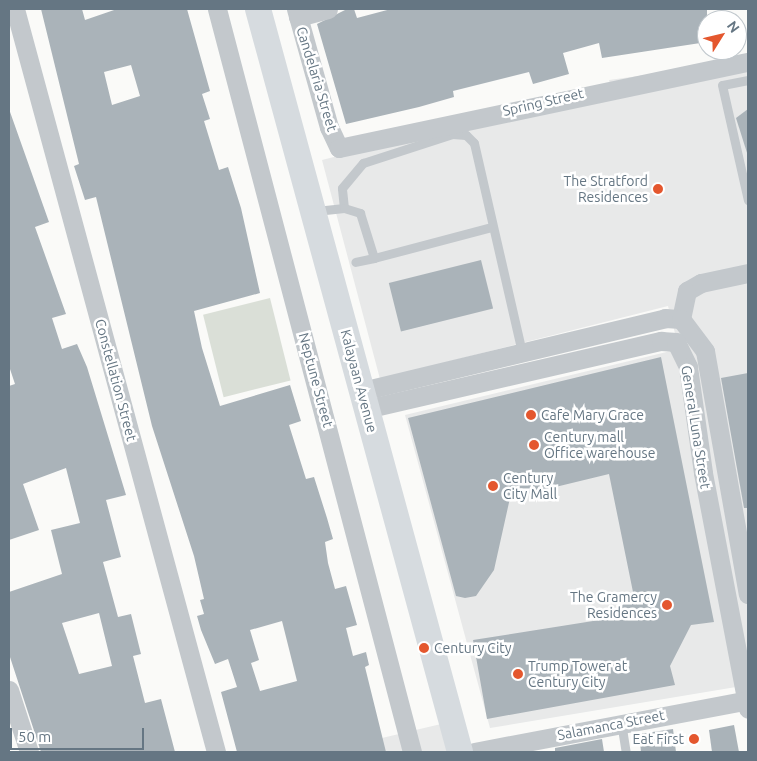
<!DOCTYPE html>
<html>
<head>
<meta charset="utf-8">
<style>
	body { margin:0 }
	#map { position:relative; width:757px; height:761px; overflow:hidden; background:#fafaf8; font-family:Ubuntu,sans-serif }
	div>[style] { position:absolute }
	.built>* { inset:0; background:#e8e9e9 }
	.green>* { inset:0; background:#dadfd7; transform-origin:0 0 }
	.building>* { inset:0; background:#aab3b9; transform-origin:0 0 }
	.service>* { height:9px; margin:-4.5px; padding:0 4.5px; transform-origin:4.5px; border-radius:4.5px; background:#c3c8cc }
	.minor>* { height:19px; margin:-9.5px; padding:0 9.5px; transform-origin:9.5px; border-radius:9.5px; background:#c3c8cc }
	.secondary>* { height:26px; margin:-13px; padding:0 13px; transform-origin:13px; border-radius:13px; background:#d6dbdf }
	.dots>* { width:14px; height:14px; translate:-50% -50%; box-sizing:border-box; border:2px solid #fff; border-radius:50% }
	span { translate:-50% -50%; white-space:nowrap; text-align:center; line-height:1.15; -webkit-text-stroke:5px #fff; paint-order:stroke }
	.street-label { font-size:14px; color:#657683 }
	.poi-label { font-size:14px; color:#657683 }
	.right { translate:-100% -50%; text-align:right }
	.left { translate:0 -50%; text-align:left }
	.frame { position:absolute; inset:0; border:10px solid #657683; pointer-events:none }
	.north { position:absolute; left:697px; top:10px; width:50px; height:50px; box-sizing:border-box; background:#fff; border:1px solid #c1c8cd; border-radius:50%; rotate:54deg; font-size:14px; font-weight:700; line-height:20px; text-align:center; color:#657683 }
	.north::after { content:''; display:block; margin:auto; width:18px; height:22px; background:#e4572e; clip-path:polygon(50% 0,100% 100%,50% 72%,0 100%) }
	.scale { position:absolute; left:10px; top:728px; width:134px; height:22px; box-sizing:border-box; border:2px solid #657683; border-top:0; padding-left:6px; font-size:15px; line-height:18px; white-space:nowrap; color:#657683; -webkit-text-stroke:4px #fff; paint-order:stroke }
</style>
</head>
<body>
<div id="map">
	<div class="built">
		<div style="clip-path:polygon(748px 61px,748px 685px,490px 728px,405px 415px,679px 349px,668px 306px,380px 379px,322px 160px,611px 87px,609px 80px)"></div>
		<div style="clip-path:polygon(441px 724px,449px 752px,328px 752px,382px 738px)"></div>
	</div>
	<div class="green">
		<div style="left:270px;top:298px;width:85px;height:69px;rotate:76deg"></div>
	</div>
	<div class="building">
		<div style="clip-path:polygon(evenodd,41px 9px,82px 9px,85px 20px,117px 9px,187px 9px,210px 91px,202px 94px,210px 119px,204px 121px,219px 170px,228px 167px,241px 208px,260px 293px,194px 311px,202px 348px,220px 406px,290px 385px,301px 421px,289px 425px,306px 479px,314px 477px,327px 518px,333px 539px,325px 542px,328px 563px,335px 589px,346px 586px,357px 625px,346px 628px,353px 656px,366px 652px,369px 665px,365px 667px,386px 752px,237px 752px,221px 692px,237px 687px,228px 659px,215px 664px,201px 630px,197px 616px,204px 614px,200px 600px,204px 599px,194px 556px,152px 426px,96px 197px,85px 200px,74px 166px,79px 164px,41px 9px,131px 65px,140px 96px,112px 105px,104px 72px,131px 65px,41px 9px,282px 621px,297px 681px,260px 691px,251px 663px,259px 660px,250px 630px,282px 621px)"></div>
		<div style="clip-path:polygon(347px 9px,354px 9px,357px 18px,391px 9px,707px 9px,707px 42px,602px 58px,599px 43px,563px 53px,569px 74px,533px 84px,529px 72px,453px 91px,454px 97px,419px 107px,346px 124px,317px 24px)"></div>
		<div style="clip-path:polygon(evenodd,9px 109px,49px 222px,35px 227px,66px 314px,52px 318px,62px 349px,77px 344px,87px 367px,126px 495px,106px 500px,121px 557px,103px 562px,118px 617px,131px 614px,141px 654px,133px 656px,145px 703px,161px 699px,175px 752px,41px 752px,9px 654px,9px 592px,62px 574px,51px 530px,80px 523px,66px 468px,23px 484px,39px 530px,9px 540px,9px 386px,15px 384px,9px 366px,9px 109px,99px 613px,112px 666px,79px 674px,62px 623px,99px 613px)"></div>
		<div style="clip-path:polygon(748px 109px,748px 156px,736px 118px)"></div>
		<div style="left:481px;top:260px;width:50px;height:95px;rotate:76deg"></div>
		<div style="clip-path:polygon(661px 357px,714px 622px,691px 625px,670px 666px,675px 685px,487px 719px,473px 640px,612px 618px,633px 592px,609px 474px,510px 498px,494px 570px,476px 596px,465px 598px,456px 596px,408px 418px)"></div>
		<div style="clip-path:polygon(748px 373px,748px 508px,744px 508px,721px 378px)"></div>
		<div style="clip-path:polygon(734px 725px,739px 752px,712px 752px,709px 730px)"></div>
		<div style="clip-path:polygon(673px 729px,676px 752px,641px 752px,639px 734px)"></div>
		<div style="clip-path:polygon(602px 739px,604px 752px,555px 752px,555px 748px)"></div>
	</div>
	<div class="service">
		<div style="left:748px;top:80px;width:26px;rotate:169deg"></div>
		<div style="left:722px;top:85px;width:118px;rotate:77.3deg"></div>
		<div style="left:344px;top:208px;width:20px;rotate:-96deg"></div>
		<div style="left:342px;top:188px;width:33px;rotate:-50deg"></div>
		<div style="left:363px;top:163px;width:94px;rotate:-18deg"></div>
		<div style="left:452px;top:134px;width:14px;rotate:4deg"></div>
		<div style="left:466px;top:135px;width:11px;rotate:45deg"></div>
		<div style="left:474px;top:143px;width:215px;rotate:77.1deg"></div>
		<div style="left:316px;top:211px;width:28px;rotate:-6deg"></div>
		<div style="left:344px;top:208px;width:17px;rotate:17deg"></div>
		<div style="left:360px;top:213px;width:47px;rotate:72.7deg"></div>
		<div style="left:374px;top:258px;width:19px;rotate:168deg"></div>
		<div style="left:374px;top:258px;width:121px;rotate:-14.8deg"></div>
		<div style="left:621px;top:722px;width:30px;rotate:81deg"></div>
	</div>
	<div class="minor">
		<div style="left:15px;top:9px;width:770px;rotate:74.86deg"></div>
		<div style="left:217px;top:9px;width:768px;rotate:75.29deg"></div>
		<div style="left:296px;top:9px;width:123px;rotate:74.4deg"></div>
		<div style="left:329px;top:127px;width:23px;rotate:65deg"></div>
		<div style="left:339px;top:148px;width:418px;rotate:-11.9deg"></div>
		<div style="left:298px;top:17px;width:31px;rotate:-15deg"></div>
		<div style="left:681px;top:319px;width:29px;rotate:-78deg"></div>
		<div style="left:687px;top:291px;width:16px;rotate:-30deg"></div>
		<div style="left:701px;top:283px;width:48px;rotate:-12deg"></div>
		<div style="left:362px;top:391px;width:312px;rotate:-13.5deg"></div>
		<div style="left:665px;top:318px;width:16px;rotate:4deg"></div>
		<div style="left:681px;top:319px;width:40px;rotate:53deg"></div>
		<div style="left:705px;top:351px;width:247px;rotate:80deg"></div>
		<div style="left:366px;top:409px;width:303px;rotate:-13deg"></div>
		<div style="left:661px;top:341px;width:15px;rotate:4deg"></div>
		<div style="left:676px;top:342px;width:28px;rotate:64deg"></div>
		<div style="left:688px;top:367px;width:107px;rotate:81.9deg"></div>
		<div style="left:703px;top:473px;width:240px;rotate:79.2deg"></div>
		<div style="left:9px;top:690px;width:65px;rotate:72.1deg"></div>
		<div style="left:474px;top:752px;width:279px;rotate:-10.7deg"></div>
	</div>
	<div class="secondary">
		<div style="left:258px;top:9px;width:770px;rotate:74.79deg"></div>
	</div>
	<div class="dots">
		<div style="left:658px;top:189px;background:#e4572e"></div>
		<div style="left:531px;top:415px;background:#e4572e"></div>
		<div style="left:534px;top:445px;background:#e4572e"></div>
		<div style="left:493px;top:486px;background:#e4572e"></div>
		<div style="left:667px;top:605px;background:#e4572e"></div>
		<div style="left:424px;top:648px;background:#e4572e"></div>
		<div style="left:518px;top:674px;background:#e4572e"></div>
		<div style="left:694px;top:739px;background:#e4572e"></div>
	</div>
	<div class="street-label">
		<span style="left:317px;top:79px;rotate:73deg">Candelaria Street</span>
		<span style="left:543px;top:102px;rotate:-13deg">Spring Street</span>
		<span style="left:116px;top:380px;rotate:75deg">Constellation Street</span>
		<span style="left:316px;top:380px;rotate:75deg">Neptune Street</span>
		<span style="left:359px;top:381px;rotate:75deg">Kalayaan Avenue</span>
		<span style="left:696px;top:427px;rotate:81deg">General Luna Street</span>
		<span style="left:611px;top:725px;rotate:-11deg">Salamanca Street</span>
	</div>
	<div class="poi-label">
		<span class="right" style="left:648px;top:189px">The Stratford<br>Residences</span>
		<span class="left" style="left:541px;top:415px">Cafe Mary Grace</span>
		<span class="left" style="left:544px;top:445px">Century mall<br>Office warehouse</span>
		<span class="left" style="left:503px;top:486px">Century<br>City Mall</span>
		<span class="right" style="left:657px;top:605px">The Gramercy<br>Residences</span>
		<span class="left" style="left:434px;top:648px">Century City</span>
		<span class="left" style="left:528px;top:674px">Trump Tower at<br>Century City</span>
		<span class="right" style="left:684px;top:739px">Eat First</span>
	</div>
	<div class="frame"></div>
	<div class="north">N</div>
	<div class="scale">50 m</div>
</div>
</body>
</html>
